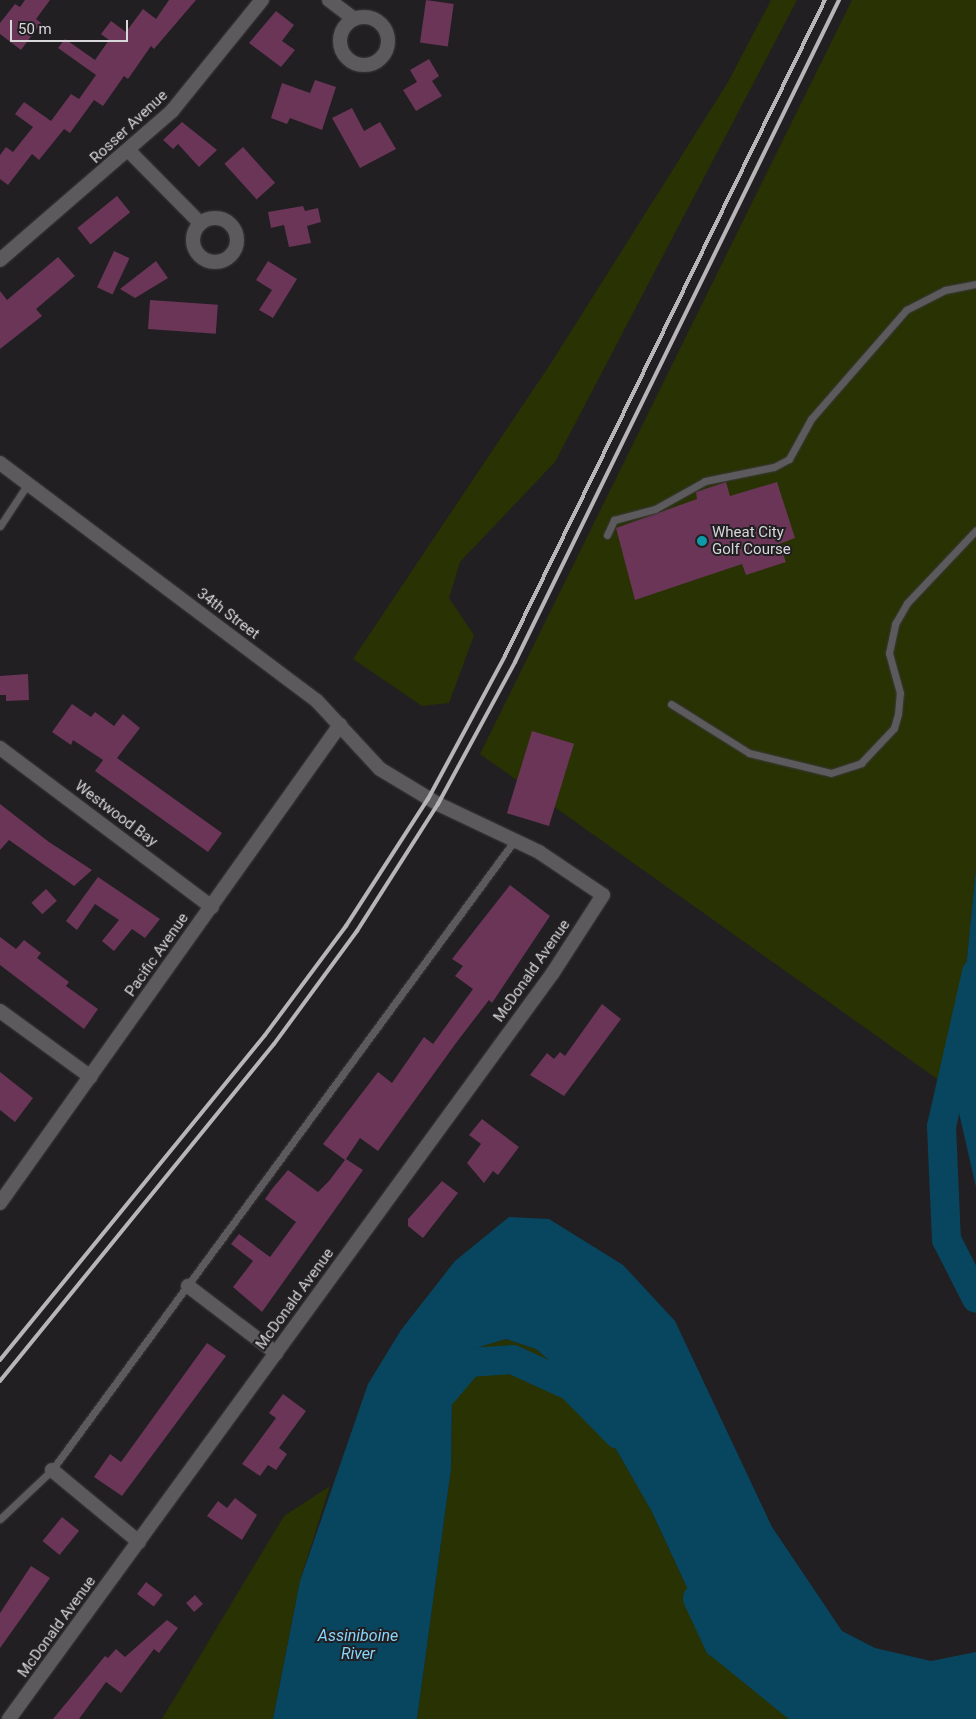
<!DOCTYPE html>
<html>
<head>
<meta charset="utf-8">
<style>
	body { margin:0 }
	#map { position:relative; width:976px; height:1719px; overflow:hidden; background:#211f22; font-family:Roboto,sans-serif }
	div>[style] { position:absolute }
	.green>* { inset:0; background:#283203 }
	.water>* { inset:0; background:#07465e }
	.river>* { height:29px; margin:-14.5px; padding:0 14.5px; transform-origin:14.5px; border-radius:14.5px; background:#07465e }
	.building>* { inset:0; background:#6a3557; transform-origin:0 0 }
	.roads { filter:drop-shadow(0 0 1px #3b3a3c) drop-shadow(0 0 1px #3b3a3c) }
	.lane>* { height:7px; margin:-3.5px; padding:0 3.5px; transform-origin:3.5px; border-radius:3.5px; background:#5c5a5d }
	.street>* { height:14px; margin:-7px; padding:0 7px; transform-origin:7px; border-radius:7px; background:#5c5a5d }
	.street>.ring { margin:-7px; padding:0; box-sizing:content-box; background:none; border:14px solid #5c5a5d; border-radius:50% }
	.rail>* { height:4px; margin:-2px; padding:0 2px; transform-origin:2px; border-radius:2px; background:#b7b5b8 }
	.dots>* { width:14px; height:14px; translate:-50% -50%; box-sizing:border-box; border:2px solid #211f22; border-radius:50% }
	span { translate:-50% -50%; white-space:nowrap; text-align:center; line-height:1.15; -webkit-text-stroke:4px #211f22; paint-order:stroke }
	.street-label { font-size:15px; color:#d7d6d8 }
	.poi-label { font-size:15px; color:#d7d6d8 }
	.left { translate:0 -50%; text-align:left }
	.water-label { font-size:16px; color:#87d6fd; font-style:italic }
	.scale { position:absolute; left:10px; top:20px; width:118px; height:22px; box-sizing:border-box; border:2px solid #d7d6d8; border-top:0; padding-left:6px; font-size:15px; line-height:18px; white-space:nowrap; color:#d7d6d8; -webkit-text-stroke:4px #211f22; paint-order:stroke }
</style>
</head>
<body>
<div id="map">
	<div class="green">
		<div style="clip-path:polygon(771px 0,797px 0,555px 462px,460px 562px,449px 598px,474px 635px,449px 703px,422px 706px,353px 659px,553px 360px,728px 82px)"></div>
		<div style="clip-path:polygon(852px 0,976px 0,976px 868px,954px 1091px,480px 754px)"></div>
		<div style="clip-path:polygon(506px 1339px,536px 1349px,581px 1388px,652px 1512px,702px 1620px,748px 1675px,810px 1719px,417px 1719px,451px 1469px,452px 1395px,476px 1348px)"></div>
		<div style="clip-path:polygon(330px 1486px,300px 1581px,273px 1719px,162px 1719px,284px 1516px)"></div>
	</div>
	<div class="water">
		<div style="clip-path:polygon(976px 868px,976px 1187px,954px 1091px)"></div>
		<div style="clip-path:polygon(509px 1217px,549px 1219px,623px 1265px,675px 1321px,772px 1527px,842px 1631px,875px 1648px,931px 1661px,976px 1652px,976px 1719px,810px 1719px,748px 1675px,702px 1620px,652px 1512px,581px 1388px,536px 1349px,506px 1339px,476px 1348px,452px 1395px,451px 1469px,417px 1719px,273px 1719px,300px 1581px,368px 1384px,401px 1330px,455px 1261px)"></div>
	</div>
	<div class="river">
		<div style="left:976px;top:972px;width:158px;rotate:102.8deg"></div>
		<div style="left:941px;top:1126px;width:113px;rotate:87.5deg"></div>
		<div style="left:946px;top:1239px;width:66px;rotate:63deg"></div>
		<div style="left:443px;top:1392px;width:39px;rotate:-50deg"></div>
		<div style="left:468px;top:1362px;width:44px;rotate:-3.9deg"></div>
		<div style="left:512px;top:1359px;width:65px;rotate:24.6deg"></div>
		<div style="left:571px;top:1386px;width:67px;rotate:45.6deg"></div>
		<div style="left:697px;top:1598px;width:50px;rotate:65deg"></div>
		<div style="left:718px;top:1643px;width:121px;rotate:39deg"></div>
	</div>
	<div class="building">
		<div style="clip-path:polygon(25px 0,50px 0,36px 19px,41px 23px,21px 50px,0 34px,0 23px,15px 4px,20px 7px)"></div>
		<div style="clip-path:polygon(169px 0,196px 0,154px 49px,151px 46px,128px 79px,124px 76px,103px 106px,94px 100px,70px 133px,64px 129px,39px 160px,32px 154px,8px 185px,0 179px,0 155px,6px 147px,13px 152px,33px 127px,15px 114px,24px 102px,51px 121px,71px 94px,79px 99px,96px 75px,58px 48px,65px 39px,95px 60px,109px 40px,101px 34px,111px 21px,126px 32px,143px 9px,156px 19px)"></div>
		<div style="left:426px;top:0;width:28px;height:43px;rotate:8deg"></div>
		<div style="clip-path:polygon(276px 11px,294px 25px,282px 41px,295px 50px,281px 67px,249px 43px)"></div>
		<div style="clip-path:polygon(429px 59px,439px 76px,432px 81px,442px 96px,416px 111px,403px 90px,417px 82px,410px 70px)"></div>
		<div style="clip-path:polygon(315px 80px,336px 87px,322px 130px,290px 118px,287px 124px,271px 118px,282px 83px,310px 93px)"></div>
		<div style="clip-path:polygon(352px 108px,364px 131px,380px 122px,396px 149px,360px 168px,332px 118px)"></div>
		<div style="clip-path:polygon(182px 122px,217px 150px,199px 167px,178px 144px,173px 149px,163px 140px)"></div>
		<div style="left:243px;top:147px;width:48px;height:25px;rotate:48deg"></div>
		<div style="left:117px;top:196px;width:21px;height:51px;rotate:51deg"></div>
		<div style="clip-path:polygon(303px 206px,305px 211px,318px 208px,321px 222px,307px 226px,311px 243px,289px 247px,284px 225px,271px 228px,268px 212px)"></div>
		<div style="left:114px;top:251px;width:17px;height:40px;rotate:25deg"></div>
		<div style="clip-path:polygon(58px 257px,75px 276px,36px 309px,42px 316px,0 349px,0 291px,7px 300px)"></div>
		<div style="clip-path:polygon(156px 261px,168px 278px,135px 298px,120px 289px)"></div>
		<div style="clip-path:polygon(268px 261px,297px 279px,273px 318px,259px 310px,272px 290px,256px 280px)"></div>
		<div style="left:150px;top:300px;width:68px;height:29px;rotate:4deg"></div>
		<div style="clip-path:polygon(726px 482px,730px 496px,777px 482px,795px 538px,779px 544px,786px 562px,746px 575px,742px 564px,635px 600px,616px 528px,697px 499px,696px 492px)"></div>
		<div style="clip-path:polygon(28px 674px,29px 700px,6px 701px,6px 695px,0 695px,0 676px)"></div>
		<div style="clip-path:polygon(72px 704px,91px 717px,95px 712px,114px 726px,123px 714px,140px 728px,117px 758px,222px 833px,208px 852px,95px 771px,103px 760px,73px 740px,71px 745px,52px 732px)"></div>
		<div style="left:532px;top:731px;width:44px;height:86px;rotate:17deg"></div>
		<div style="clip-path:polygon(0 804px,49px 842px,92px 870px,74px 886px,9px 840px,0 850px)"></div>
		<div style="clip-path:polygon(98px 877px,160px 919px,145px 938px,132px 929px,114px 951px,102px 941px,119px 920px,95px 904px,77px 930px,66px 921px)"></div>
		<div style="clip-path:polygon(510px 885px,550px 916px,492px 1003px,489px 1000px,456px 1043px,378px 1151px,360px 1138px,346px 1159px,363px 1170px,262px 1312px,233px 1287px,253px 1261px,231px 1244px,239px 1234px,270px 1257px,296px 1222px,265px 1199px,272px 1189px,288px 1170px,318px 1192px,329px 1181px,345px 1160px,323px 1144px,378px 1072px,392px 1083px,424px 1037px,433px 1044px,473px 989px,455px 976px,463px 966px,452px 959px)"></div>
		<div style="left:46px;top:889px;width:16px;height:20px;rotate:47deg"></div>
		<div style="clip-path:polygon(0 937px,16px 949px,24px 940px,41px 953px,37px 958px,69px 982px,66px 986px,98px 1009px,84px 1029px,0 965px)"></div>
		<div style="clip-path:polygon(602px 1004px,621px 1019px,564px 1096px,530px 1075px,547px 1053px,554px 1059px,560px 1052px,565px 1056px)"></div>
		<div style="clip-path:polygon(0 1072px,33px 1098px,15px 1122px,0 1110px)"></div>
		<div style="clip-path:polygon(482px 1119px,519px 1147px,498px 1175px,493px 1171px,484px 1183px,467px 1163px,481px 1144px,469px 1135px)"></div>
		<div style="clip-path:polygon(442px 1181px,458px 1193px,423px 1238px,408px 1226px,408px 1219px)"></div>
		<div style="clip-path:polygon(207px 1343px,226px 1356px,122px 1496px,94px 1477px,110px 1454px,121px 1462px)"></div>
		<div style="clip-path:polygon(283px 1394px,306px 1411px,279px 1448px,287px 1454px,276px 1470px,268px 1465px,260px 1476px,242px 1464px,276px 1418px,269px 1413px)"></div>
		<div style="clip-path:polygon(235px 1498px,257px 1515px,242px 1540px,207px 1516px,218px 1501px,227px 1508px)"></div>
		<div style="left:62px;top:1517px;width:22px;height:31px;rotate:39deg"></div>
		<div style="clip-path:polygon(31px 1566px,50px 1578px,0 1648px,0 1613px)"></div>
		<div style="left:146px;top:1582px;width:21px;height:15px;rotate:37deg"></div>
		<div style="left:195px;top:1595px;width:12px;height:12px;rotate:48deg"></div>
		<div style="clip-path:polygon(167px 1620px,178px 1628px,159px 1653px,154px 1649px,121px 1693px,106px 1682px,79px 1719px,53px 1719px,105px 1656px,108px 1658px,116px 1649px,125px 1657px)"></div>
	</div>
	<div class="roads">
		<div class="lane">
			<div style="left:0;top:526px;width:49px;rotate:-56.6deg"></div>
			<div style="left:607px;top:535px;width:17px;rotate:-65deg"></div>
			<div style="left:614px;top:520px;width:42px;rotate:-15deg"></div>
			<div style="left:655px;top:509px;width:57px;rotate:-29.2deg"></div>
			<div style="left:705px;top:481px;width:70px;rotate:-11.5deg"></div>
			<div style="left:774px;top:467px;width:17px;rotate:-28deg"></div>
			<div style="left:789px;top:459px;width:46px;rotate:-61.2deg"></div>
			<div style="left:811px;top:419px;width:145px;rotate:-48.9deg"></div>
			<div style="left:906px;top:310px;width:44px;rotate:-27.1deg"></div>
			<div style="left:945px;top:290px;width:32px;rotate:-11deg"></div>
			<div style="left:671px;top:704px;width:92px;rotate:32.1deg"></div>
			<div style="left:749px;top:753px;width:84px;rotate:13.7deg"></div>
			<div style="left:831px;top:773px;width:32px;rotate:-18deg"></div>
			<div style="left:861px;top:763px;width:48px;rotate:-46.7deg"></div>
			<div style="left:894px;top:728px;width:15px;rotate:-74deg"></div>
			<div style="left:898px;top:714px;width:21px;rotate:-85deg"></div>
			<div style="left:900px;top:693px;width:41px;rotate:-105.4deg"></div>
			<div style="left:889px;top:653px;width:30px;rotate:-78deg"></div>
			<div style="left:895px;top:624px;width:24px;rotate:-60deg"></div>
			<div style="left:907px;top:603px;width:100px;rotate:-46.6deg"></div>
			<div style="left:0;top:1519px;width:71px;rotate:-43.3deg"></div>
			<div style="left:52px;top:1470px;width:780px;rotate:-53.7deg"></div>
		</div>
		<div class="street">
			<div style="left:329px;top:0;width:31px;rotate:37deg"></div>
			<div class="ring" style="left:340px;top:17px;width:34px;height:34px"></div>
			<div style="left:129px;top:151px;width:101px;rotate:45.4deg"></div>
			<div class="ring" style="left:193px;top:218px;width:30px;height:30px"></div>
			<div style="left:0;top:260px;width:228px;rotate:-40.9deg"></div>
			<div style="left:172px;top:111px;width:143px;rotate:-51deg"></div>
			<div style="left:0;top:463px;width:396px;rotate:36.9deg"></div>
			<div style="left:317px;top:701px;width:93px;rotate:47.2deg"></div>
			<div style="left:380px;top:769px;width:68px;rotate:31.1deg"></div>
			<div style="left:438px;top:804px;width:112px;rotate:25.4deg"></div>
			<div style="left:539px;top:852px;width:77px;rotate:33.9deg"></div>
			<div style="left:603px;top:895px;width:94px;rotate:122.8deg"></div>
			<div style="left:552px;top:974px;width:922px;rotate:126.09deg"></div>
			<div style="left:0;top:748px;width:265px;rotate:36.9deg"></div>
			<div style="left:0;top:1011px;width:112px;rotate:36deg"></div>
			<div style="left:0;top:1203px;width:587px;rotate:-54.58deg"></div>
			<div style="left:188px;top:1286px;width:111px;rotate:37.3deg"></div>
			<div style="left:52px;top:1470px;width:113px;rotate:39.6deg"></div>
		</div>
	</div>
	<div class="rail">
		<div style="left:0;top:1360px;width:419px;rotate:-50.8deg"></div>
		<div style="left:265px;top:1035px;width:136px;rotate:-53.4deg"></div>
		<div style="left:346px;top:926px;width:151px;rotate:-57.2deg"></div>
		<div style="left:428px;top:799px;width:162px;rotate:-61.7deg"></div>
		<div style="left:505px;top:656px;width:730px;rotate:-64deg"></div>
		<div style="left:0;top:1381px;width:434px;rotate:-50.9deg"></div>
		<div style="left:274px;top:1044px;width:140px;rotate:-53.7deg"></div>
		<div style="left:357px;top:931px;width:151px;rotate:-57.5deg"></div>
		<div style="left:438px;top:804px;width:162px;rotate:-61.5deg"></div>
		<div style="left:515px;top:662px;width:737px;rotate:-63.92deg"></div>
	</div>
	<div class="dots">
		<div style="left:702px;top:541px;background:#0f9aa8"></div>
	</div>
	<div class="street-label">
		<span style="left:129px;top:127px;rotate:-43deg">Rosser Avenue</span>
		<span style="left:228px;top:614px;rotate:37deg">34th Street</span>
		<span style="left:116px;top:814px;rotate:37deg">Westwood Bay</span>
		<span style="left:157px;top:955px;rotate:-55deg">Pacific Avenue</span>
		<span style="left:532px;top:971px;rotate:-55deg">McDonald Avenue</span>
		<span style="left:295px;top:1299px;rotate:-54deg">McDonald Avenue</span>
		<span style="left:57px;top:1627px;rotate:-54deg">McDonald Avenue</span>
	</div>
	<div class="poi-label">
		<span class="left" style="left:712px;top:541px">Wheat City<br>Golf Course</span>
	</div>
	<div class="water-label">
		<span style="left:358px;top:1645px">Assiniboine<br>River</span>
	</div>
	<div class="scale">50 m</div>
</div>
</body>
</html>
